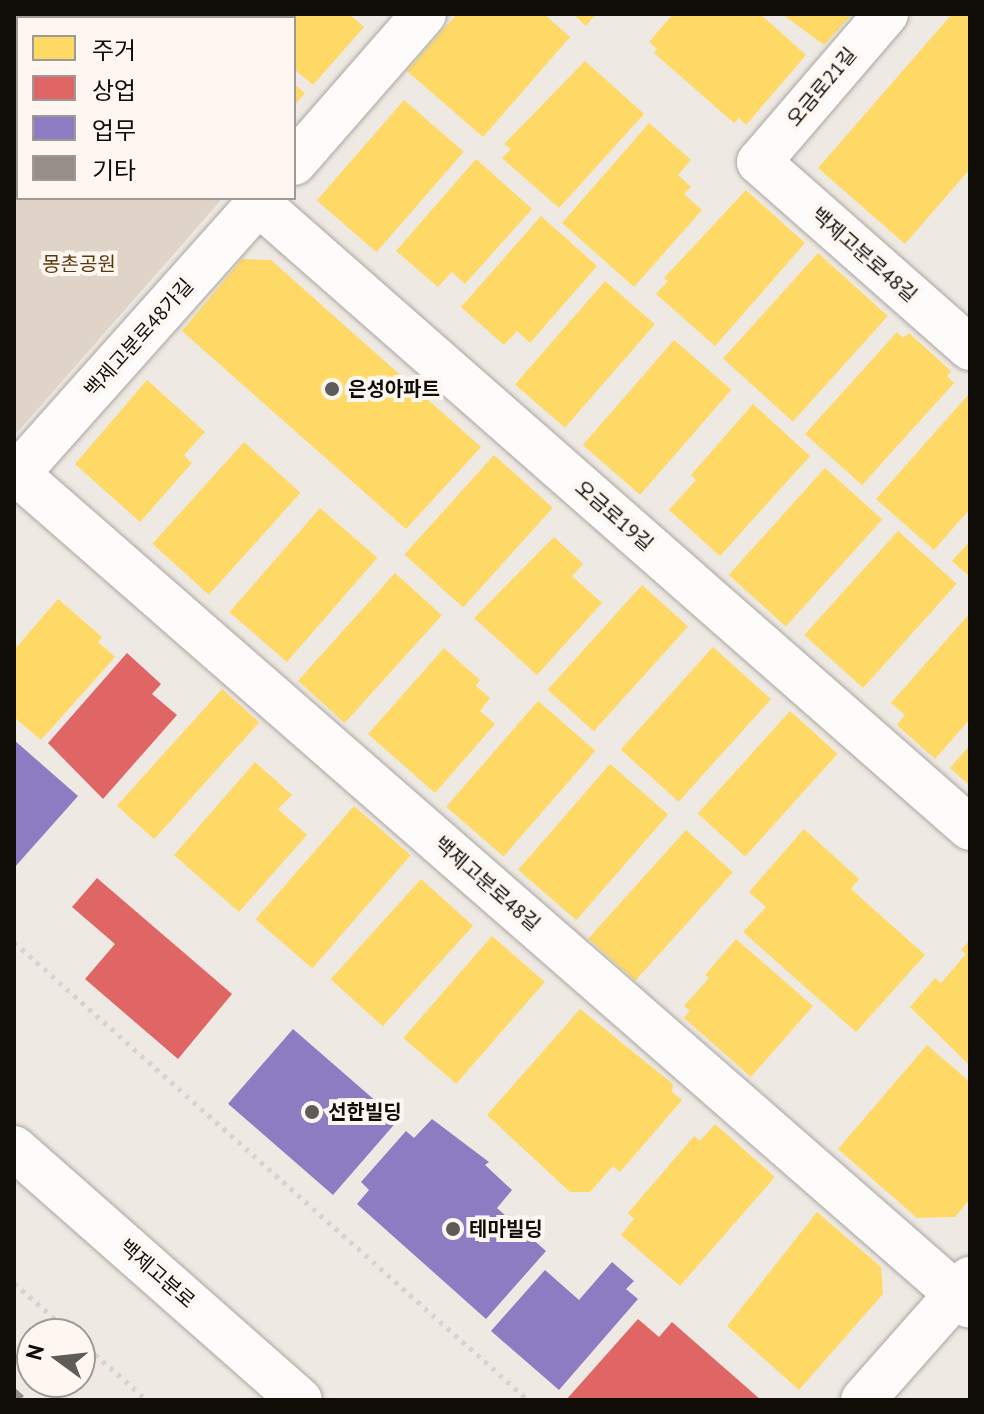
<!DOCTYPE html>
<html>
<head>
<meta charset="utf-8">
<style>
	body { margin:0 }
	#map { position:relative; width:984px; height:1414px; overflow:hidden; background:#efe9e3; font-family:"PT Sans","Noto Sans KR",sans-serif }
	div>[style] { position:absolute }
	.green>* { inset:0; background:#e0d4c9 }
	.homes>* { inset:0; background:#ffd966; transform-origin:0 0 }
	.shops>* { inset:0; background:#e06666 }
	.offices>* { inset:0; background:#8e7cc3; transform-origin:0 0 }
	.building>* { inset:0; background:#958f88 }
	.path>* { height:5px; margin-top:-2.5px; transform-origin:0; background:repeating-linear-gradient(90deg,#d6d3d1 0 4px,transparent 0 10px) }
	.roads { filter:drop-shadow(0 0 2px #aaa5a0) drop-shadow(0 0 2px #aaa5a0) }
	.minor>* { height:44px; margin:-22px; padding:0 22px; transform-origin:22px; border-radius:22px; background:#fdfcfb }
	.tertiary>* { height:44px; margin:-22px; padding:0 22px; transform-origin:22px; border-radius:22px; background:#fdfcfb }
	.secondary>* { height:44px; margin:-22px; padding:0 22px; transform-origin:22px; border-radius:22px; background:#fdfcfb }
	.dots>* { width:22px; height:22px; translate:-50% -50%; box-sizing:border-box; border:4px solid #fef7f1; border-radius:50% }
	span { translate:-50% -50%; white-space:nowrap; text-align:center; line-height:1.15; -webkit-text-stroke:8px #fef7f1; paint-order:stroke }
	.street-label { font-size:20px; color:#110e0a }
	.park-label { font-size:20px; color:#59380b }
	.poi-label { font-size:20px; color:#110e0a; font-weight:700 }
	.left { translate:0 -50%; text-align:left }
	.frame { position:absolute; inset:0; border:16px solid #110e0a; pointer-events:none }
	.legend { position:absolute; left:16px; top:16px; width:280px; height:184px; box-sizing:border-box; background:#fef7f1; border:2px solid #9f9a95; margin:0; padding:10px 14px; list-style:none; font-size:24px; color:#110e0a }
	.legend li { display:flex; align-items:center; gap:16px; height:40px }
	.legend b { width:40px; border:2px solid #9f9a95 }
	.north { position:absolute; left:16px; top:1318px; width:80px; height:80px; box-sizing:border-box; background:#fef7f1; border:2px solid #9f9a95; border-radius:50%; rotate:285deg; font-size:22px; font-weight:700; line-height:32px; text-align:center; color:#110e0a }
	.north::after { content:''; display:block; margin:auto; width:28px; height:36px; background:#5f5b56; clip-path:polygon(50% 0,100% 100%,50% 72%,0 100%) }
</style>
</head>
<body>
<div id="map">
	<div class="green">
		<div style="clip-path:polygon(14px 14px,88px 18px,18px 18px,18px 198px,223px 198px,14px 436px)"></div>
	</div>
	<div class="homes">
		<div style="clip-path:polygon(91px 14px,174px 14px,170px 18px)"></div>
		<div style="clip-path:polygon(232px 14px,349px 14px,364px 27px,313px 85px,294px 69px,294px 18px)"></div>
		<div style="clip-path:polygon(457px 14px,544px 14px,570px 37px,483px 137px,407px 71px)"></div>
		<div style="clip-path:polygon(573px 14px,596px 14px,586px 26px)"></div>
		<div style="clip-path:polygon(673px 14px,760px 14px,806px 55px,746px 125px,739px 118px,734px 123px,654px 53px,657px 49px,649px 42px)"></div>
		<div style="clip-path:polygon(782px 14px,852px 14px,824px 45px)"></div>
		<div style="clip-path:polygon(952px 14px,970px 14px,970px 169px,905px 244px,818px 168px)"></div>
		<div style="clip-path:polygon(585px 61px,644px 114px,559px 208px,502px 158px,511px 149px,504px 144px)"></div>
		<div style="clip-path:polygon(294px 84px,305px 93px,294px 106px)"></div>
		<div style="left:404px;top:100px;width:79px;height:133px;rotate:41deg"></div>
		<div style="clip-path:polygon(649px 123px,691px 160px,678px 175px,691px 187px,684px 194px,702px 210px,634px 287px,562px 223px)"></div>
		<div style="clip-path:polygon(476px 159px,532px 209px,465px 284px,452px 272px,438px 287px,396px 251px)"></div>
		<div style="clip-path:polygon(746px 190px,805px 243px,715px 346px,656px 294px,668px 281px,664px 278px)"></div>
		<div style="clip-path:polygon(541px 216px,597px 266px,530px 343px,517px 331px,504px 345px,461px 307px)"></div>
		<div style="left:818px;top:253px;width:94px;height:142px;rotate:42deg"></div>
		<div style="clip-path:polygon(242px 259px,271px 260px,481px 447px,406px 529px,182px 331px)"></div>
		<div style="left:605px;top:281px;width:66px;height:137px;rotate:41deg"></div>
		<div style="clip-path:polygon(897px 332px,903px 338px,909px 333px,951px 371px,947px 376px,954px 383px,862px 485px,805px 434px)"></div>
		<div style="left:674px;top:340px;width:76px;height:139px;rotate:41deg"></div>
		<div style="clip-path:polygon(147px 380px,205px 432px,184px 455px,192px 463px,140px 522px,75px 464px)"></div>
		<div style="clip-path:polygon(968px 395px,970px 509px,934px 550px,876px 499px)"></div>
		<div style="clip-path:polygon(753px 404px,810px 456px,720px 556px,669px 510px,696px 480px,691px 475px)"></div>
		<div style="left:244px;top:442px;width:76px;height:137px;rotate:42deg"></div>
		<div style="left:494px;top:455px;width:79px;height:134px;rotate:42deg"></div>
		<div style="left:825px;top:468px;width:77px;height:144px;rotate:42deg"></div>
		<div style="left:320px;top:508px;width:76px;height:138px;rotate:41deg"></div>
		<div style="left:898px;top:531px;width:79px;height:140px;rotate:42deg"></div>
		<div style="clip-path:polygon(554px 537px,583px 564px,572px 576px,602px 603px,537px 675px,474px 618px)"></div>
		<div style="clip-path:polygon(970px 541px,970px 577px,952px 561px)"></div>
		<div style="left:395px;top:573px;width:63px;height:145px;rotate:42deg"></div>
		<div style="left:642px;top:585px;width:62px;height:141px;rotate:42deg"></div>
		<div style="clip-path:polygon(58px 599px,102px 637px,98px 642px,115px 657px,41px 740px,14px 717px,14px 650px)"></div>
		<div style="clip-path:polygon(970px 613px,970px 719px,935px 759px,897px 725px,905px 715px,891px 703px)"></div>
		<div style="left:713px;top:647px;width:78px;height:138px;rotate:42deg"></div>
		<div style="clip-path:polygon(444px 648px,480px 680px,476px 686px,490px 698px,480px 711px,495px 724px,435px 793px,368px 734px)"></div>
		<div style="left:222px;top:689px;width:50px;height:157px;rotate:42deg"></div>
		<div style="left:538px;top:701px;width:76px;height:140px;rotate:41deg"></div>
		<div style="left:790px;top:711px;width:64px;height:138px;rotate:42deg"></div>
		<div style="clip-path:polygon(970px 745px,970px 786px,950px 768px)"></div>
		<div style="clip-path:polygon(255px 762px,292px 795px,278px 809px,307px 835px,239px 912px,174px 855px)"></div>
		<div style="left:610px;top:764px;width:77px;height:140px;rotate:41deg"></div>
		<div style="left:354px;top:806px;width:75px;height:150px;rotate:41deg"></div>
		<div style="clip-path:polygon(804px 829px,859px 879px,851px 889px,925px 955px,856px 1032px,743px 932px,766px 907px,749px 892px)"></div>
		<div style="left:686px;top:830px;width:63px;height:146px;rotate:42deg"></div>
		<div style="left:421px;top:879px;width:70px;height:135px;rotate:42deg"></div>
		<div style="left:492px;top:936px;width:70px;height:135px;rotate:41deg"></div>
		<div style="clip-path:polygon(736px 939px,813px 1006px,751px 1077px,684px 1018px,690px 1011px,684px 1006px,709px 978px,705px 975px)"></div>
		<div style="clip-path:polygon(970px 940px,970px 1062px,968px 1064px,910px 1007px,935px 978px,941px 983px,966px 954px,961px 950px)"></div>
		<div style="clip-path:polygon(580px 1009px,673px 1084px,672px 1092px,682px 1100px,620px 1172px,613px 1166px,590px 1192px,570px 1192px,487px 1115px)"></div>
		<div style="clip-path:polygon(927px 1045px,970px 1082px,970px 1199px,955px 1217px,917px 1218px,838px 1149px)"></div>
		<div style="clip-path:polygon(715px 1124px,775px 1177px,680px 1286px,621px 1235px,634px 1219px,628px 1213px,694px 1136px,700px 1141px)"></div>
		<div style="clip-path:polygon(817px 1212px,881px 1267px,883px 1294px,799px 1390px,727px 1326px)"></div>
	</div>
	<div class="shops">
		<div style="clip-path:polygon(127px 653px,161px 684px,152px 694px,177px 715px,103px 799px,48px 743px)"></div>
		<div style="clip-path:polygon(97px 878px,232px 994px,178px 1059px,85px 979px,115px 944px,72px 907px)"></div>
		<div style="clip-path:polygon(638px 1319px,659px 1337px,672px 1322px,761px 1400px,566px 1400px)"></div>
	</div>
	<div class="offices">
		<div style="clip-path:polygon(14px 740px,78px 796px,14px 868px)"></div>
		<div style="left:293px;top:1029px;width:139px;height:99px;rotate:41deg"></div>
		<div style="clip-path:polygon(432px 1119px,489px 1162px,485px 1165px,512px 1190px,497px 1208px,546px 1251px,486px 1319px,357px 1204px,369px 1190px,361px 1182px,406px 1131px,414px 1138px)"></div>
		<div style="clip-path:polygon(612px 1262px,634px 1281px,626px 1289px,638px 1299px,559px 1390px,491px 1331px,545px 1270px,579px 1300px)"></div>
	</div>
	<div class="building">
		<div style="clip-path:polygon(14px 1387px,24px 1396px,20px 1400px,14px 1400px)"></div>
	</div>
	<div class="path">
		<div style="left:14px;top:942px;width:688px;rotate:41.7deg"></div>
		<div style="left:14px;top:1283px;width:77px;rotate:41.3deg"></div>
		<div style="left:80px;top:1341px;width:89px;rotate:41.4deg"></div>
	</div>
	<div class="roads">
		<div class="minor">
			<div style="left:886px;top:14px;width:195px;rotate:130.6deg"></div>
			<div style="left:759px;top:162px;width:281px;rotate:41.4deg"></div>
			<div style="left:294px;top:163px;width:198px;rotate:-48.9deg"></div>
			<div style="left:258px;top:203px;width:947px;rotate:41.28deg"></div>
			<div style="left:14px;top:471px;width:1269px;rotate:41.13deg"></div>
			<div style="left:18px;top:473px;width:368px;rotate:-48.3deg"></div>
		</div>
		<div class="tertiary">
			<div style="left:863px;top:1400px;width:162px;rotate:-48.5deg"></div>
		</div>
		<div class="secondary">
			<div style="left:14px;top:1148px;width:381px;rotate:41.4deg"></div>
		</div>
	</div>
	<div class="dots">
		<div style="left:332px;top:389px;background:#5f5b56"></div>
		<div style="left:312px;top:1112px;background:#5f5b56"></div>
		<div style="left:453px;top:1229px;background:#5f5b56"></div>
	</div>
	<div class="street-label">
		<span style="left:822px;top:87px;rotate:-50deg">오금로21길</span>
		<span style="left:864px;top:255px;rotate:41deg">백제고분로48길</span>
		<span style="left:139px;top:338px;rotate:-48deg">백제고분로48가길</span>
		<span style="left:614px;top:516px;rotate:41deg">오금로19길</span>
		<span style="left:487px;top:884px;rotate:41deg">백제고분로48길</span>
		<span style="left:157px;top:1274px;rotate:41deg">백제고분로</span>
	</div>
	<div class="park-label">
		<span style="left:79px;top:264px">몽촌공원</span>
	</div>
	<div class="poi-label">
		<span class="left" style="left:348px;top:389px">은성아파트</span>
		<span class="left" style="left:328px;top:1112px">선한빌딩</span>
		<span class="left" style="left:469px;top:1229px">테마빌딩</span>
	</div>
	<div class="frame"></div>
	<ul class="legend">
	<li><b style="height:22px;background:#ffd966"></b>주거</li>
	<li><b style="height:22px;background:#e06666"></b>상업</li>
	<li><b style="height:22px;background:#8e7cc3"></b>업무</li>
	<li><b style="height:22px;background:#958f88"></b>기타</li>
	</ul>
	<div class="north">N</div>
</div>
</body>
</html>
